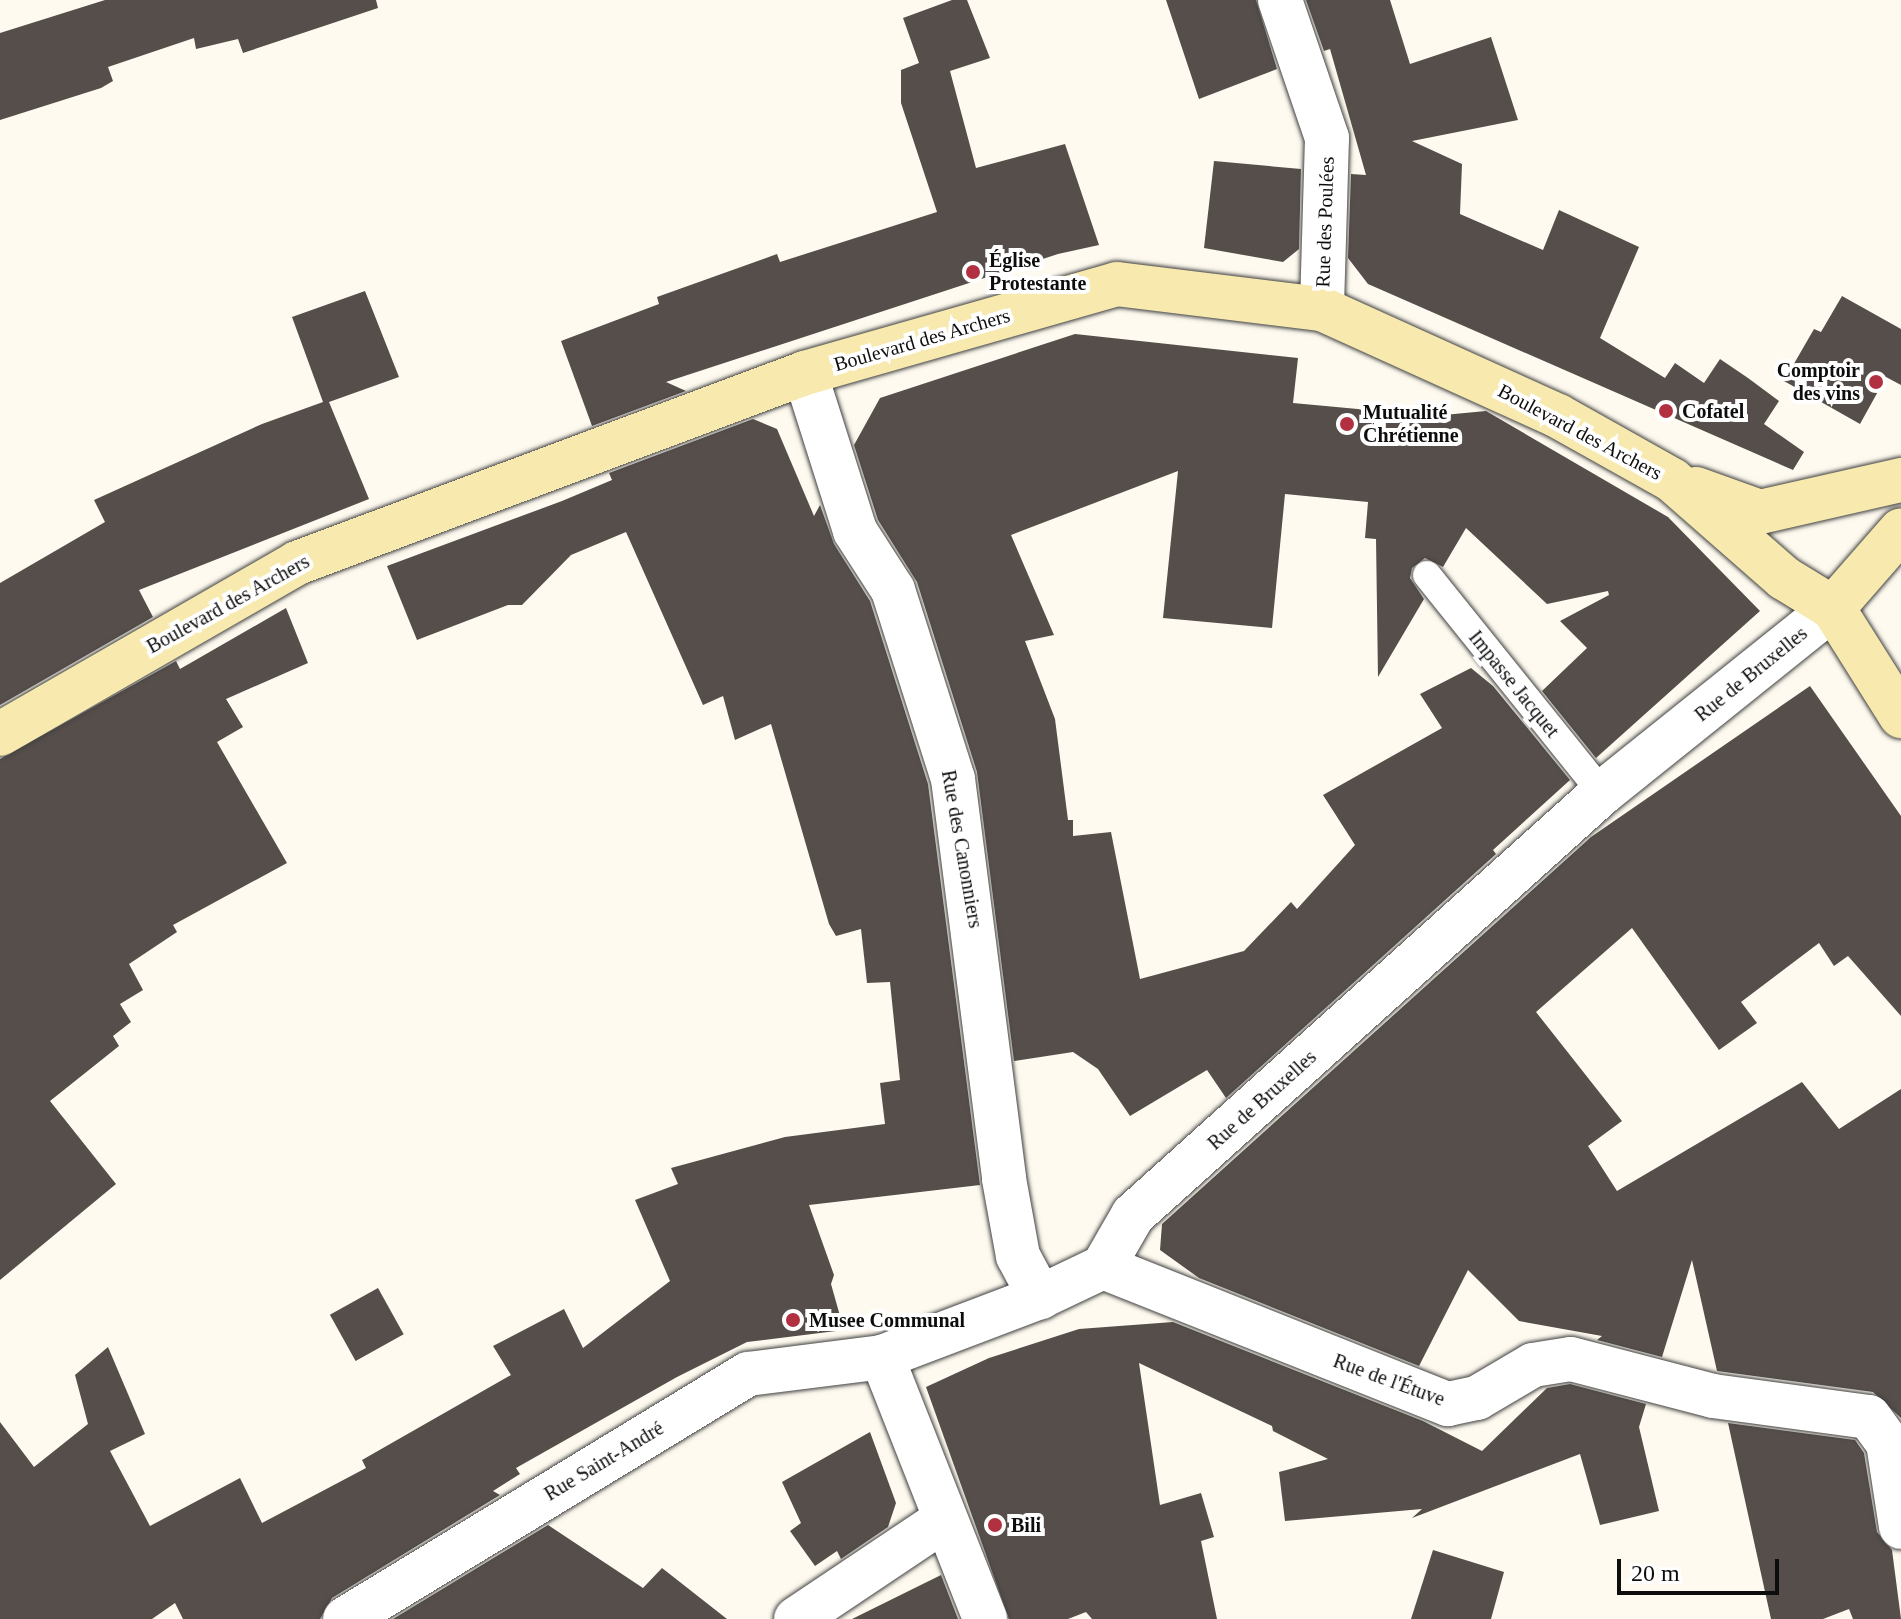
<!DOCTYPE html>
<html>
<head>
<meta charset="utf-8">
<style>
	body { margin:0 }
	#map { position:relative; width:1901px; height:1619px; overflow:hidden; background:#fefaef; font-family:"Times New Roman",serif }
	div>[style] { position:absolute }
	.building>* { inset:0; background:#554e4a; transform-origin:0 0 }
	.roads { filter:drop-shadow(0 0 2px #404040) drop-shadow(0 0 2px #404040) }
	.lane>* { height:28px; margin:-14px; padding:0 14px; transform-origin:14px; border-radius:14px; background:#fff }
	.street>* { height:44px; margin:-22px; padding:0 22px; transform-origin:22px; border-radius:22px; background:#fff }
	.secondary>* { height:44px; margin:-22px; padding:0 22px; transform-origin:22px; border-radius:22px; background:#f8eaaf }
	.dots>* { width:22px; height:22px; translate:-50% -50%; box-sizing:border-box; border:4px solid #fff; border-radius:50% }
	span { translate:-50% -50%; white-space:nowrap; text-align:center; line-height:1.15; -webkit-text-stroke:8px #fff; paint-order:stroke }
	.street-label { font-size:20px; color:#0d0d0d }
	.poi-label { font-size:20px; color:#0d0d0d; font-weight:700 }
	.left { translate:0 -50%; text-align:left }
	.right { translate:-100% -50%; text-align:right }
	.scale { position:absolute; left:1617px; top:1559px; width:162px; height:36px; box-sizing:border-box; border:4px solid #0d0d0d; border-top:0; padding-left:10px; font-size:24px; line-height:28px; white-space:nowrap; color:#0d0d0d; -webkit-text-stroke:6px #fff; paint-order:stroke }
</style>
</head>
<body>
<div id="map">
	<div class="building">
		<div style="clip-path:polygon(105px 0,376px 0,378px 8px,243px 53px,238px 39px,196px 49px,194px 38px,108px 67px,113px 81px,101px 88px,0 120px,0 33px)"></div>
		<div style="clip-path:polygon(952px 0,967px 0,990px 58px,950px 71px,976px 168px,1065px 144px,1099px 245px,1058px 254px,666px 382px,686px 391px,592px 426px,561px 341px,659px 304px,657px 297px,777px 254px,780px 262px,937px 212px,901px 103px,901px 70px,919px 63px,903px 18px)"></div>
		<div style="clip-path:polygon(1166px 0,1256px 0,1277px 69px,1199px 99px)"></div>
		<div style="clip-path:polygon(1306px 0,1390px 0,1410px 64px,1491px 37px,1518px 120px,1412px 141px,1462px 164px,1460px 214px,1543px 250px,1559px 210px,1639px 247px,1600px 338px,1665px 378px,1675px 363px,1704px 383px,1720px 359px,1748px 378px,1779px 401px,1764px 424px,1804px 452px,1793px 470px,1368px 284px,1348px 258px,1351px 174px,1366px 175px,1330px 49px,1324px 51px)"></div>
		<div style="clip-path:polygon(1214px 161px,1301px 169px,1299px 249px,1283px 262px,1204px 248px)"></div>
		<div style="clip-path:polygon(365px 291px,399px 377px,329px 402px,369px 499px,139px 590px,153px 617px,0 705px,0 583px,105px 522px,94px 500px,262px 424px,323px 402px,292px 317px)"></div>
		<div style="clip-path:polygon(1842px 296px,1901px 329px,1901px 385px,1886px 377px,1860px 424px,1784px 381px,1814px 329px,1821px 332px)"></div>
		<div style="clip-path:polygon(1075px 334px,1298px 358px,1293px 403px,1433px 416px,1486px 411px,1668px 517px,1760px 611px,1596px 758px,1542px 691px,1587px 648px,1560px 621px,1609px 595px,1608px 591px,1547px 604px,1466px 528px,1443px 567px,1425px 558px,1412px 568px,1410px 578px,1424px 599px,1378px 677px,1376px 539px,1365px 538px,1368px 502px,1285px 494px,1272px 628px,1163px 618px,1178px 471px,1011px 535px,1054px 635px,1025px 641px,1055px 719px,1068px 820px,1073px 820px,1073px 836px,1111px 832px,1140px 979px,1244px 951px,1291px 902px,1297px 909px,1355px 845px,1323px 795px,1442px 728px,1420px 694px,1471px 668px,1493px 686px,1570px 780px,1493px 850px,1496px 854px,1226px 1098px,1207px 1070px,1130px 1116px,1098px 1069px,1073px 1052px,1014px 1061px,977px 772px,917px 582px,878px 520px,854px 445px,880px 398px)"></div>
		<div style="clip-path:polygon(753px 419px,777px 429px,814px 516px,820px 505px,834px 544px,870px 601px,928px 784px,980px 1185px,809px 1205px,834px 1275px,831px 1284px,844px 1330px,747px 1342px,677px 1377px,516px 1468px,520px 1474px,493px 1491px,500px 1495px,332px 1598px,320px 1619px,183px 1619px,175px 1603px,152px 1619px,0 1619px,0 1422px,34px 1467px,88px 1424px,75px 1375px,108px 1347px,145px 1434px,110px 1451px,150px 1526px,240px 1478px,262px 1523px,366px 1468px,362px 1460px,511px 1375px,493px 1346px,564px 1309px,583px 1348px,670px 1281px,635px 1200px,678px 1184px,671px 1168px,785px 1137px,885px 1124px,880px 1083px,900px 1080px,890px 982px,867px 983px,861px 929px,836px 936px,829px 924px,771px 724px,735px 740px,723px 696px,703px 705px,626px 532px,571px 555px,522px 605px,508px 605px,417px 640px,387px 566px,562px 501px,612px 480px,609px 473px)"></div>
		<div style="clip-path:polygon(286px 608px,308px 663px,226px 699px,243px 727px,217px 742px,287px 863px,173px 925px,177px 932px,129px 964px,143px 990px,120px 1004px,131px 1022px,113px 1036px,119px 1046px,50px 1101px,116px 1184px,0 1280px,0 759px,176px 661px,180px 669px)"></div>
		<div style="clip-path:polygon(1810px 686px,1901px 816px,1901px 1016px,1848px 956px,1834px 966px,1819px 943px,1741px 1002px,1757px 1023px,1719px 1050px,1632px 928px,1536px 1012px,1622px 1121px,1588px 1146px,1617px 1191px,1802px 1082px,1839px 1129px,1901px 1089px,1901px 1418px,1873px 1392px,1717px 1371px,1692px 1260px,1662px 1357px,1597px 1340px,1602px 1336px,1519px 1321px,1468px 1270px,1419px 1366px,1199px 1278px,1160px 1250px,1162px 1224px,1591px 837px)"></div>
		<div style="left:378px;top:1288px;width:53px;height:55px;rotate:61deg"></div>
		<div style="clip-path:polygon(1173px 1322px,1423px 1421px,1482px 1451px,1547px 1388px,1570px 1384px,1646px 1404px,1639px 1427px,1659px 1511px,1600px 1525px,1580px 1454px,1412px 1518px,1422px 1509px,1285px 1521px,1279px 1472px,1328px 1459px,1273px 1431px,1272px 1426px,1139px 1363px,1160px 1505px,1201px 1493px,1214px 1537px,1201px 1541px,1217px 1619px,1092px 1619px,1086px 1612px,1068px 1619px,1009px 1619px,926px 1387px,989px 1358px,1079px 1329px)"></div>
		<div style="clip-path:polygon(1728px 1423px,1855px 1440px,1864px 1453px,1877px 1532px,1892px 1550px,1901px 1619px,1853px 1619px,1849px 1609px,1823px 1619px,1771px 1619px)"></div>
		<div style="clip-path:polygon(870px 1432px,896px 1503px,888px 1527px,841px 1559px,837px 1551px,815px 1566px,790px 1531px,801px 1523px,782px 1482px)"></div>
		<div style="clip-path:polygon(548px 1525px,643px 1588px,662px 1568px,727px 1619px,393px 1619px)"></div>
		<div style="clip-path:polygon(1433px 1550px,1504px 1572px,1491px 1619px,1411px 1619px)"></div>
		<div style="clip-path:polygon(941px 1575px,958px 1619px,852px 1619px)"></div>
	</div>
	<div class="roads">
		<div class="lane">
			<div style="left:1427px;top:575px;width:280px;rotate:51.2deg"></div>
		</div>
		<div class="street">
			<div style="left:1280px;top:0;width:146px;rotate:71.2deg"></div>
			<div style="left:1327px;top:138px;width:171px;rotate:91.7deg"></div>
			<div style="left:805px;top:373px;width:166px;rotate:72.4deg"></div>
			<div style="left:855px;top:531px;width:70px;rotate:57.2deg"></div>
			<div style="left:893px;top:590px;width:198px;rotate:72.4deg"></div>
			<div style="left:953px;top:779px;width:403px;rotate:82.7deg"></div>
			<div style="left:1004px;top:1179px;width:78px;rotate:79.7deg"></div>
			<div style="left:1018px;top:1256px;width:47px;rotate:61.8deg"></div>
			<div style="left:1103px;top:1267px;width:371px;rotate:21.7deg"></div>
			<div style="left:1448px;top:1404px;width:30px;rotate:-12deg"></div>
			<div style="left:1477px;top:1398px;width:65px;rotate:-30.5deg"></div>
			<div style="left:1533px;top:1365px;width:38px;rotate:-9deg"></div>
			<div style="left:1571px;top:1359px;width:147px;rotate:14.6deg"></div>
			<div style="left:1713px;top:1396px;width:157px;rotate:7.7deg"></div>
			<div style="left:1869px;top:1417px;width:32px;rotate:54deg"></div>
			<div style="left:1888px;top:1443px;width:85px;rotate:81.2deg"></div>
			<div style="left:882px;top:1357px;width:282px;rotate:68.5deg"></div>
			<div style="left:345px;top:1619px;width:472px;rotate:-31.3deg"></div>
			<div style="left:748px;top:1374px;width:135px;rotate:-7.2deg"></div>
			<div style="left:882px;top:1357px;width:169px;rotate:-20.8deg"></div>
			<div style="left:1040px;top:1297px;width:70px;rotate:-25.5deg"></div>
			<div style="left:1103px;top:1267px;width:60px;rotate:-60deg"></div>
			<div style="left:1133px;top:1215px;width:631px;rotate:-41.98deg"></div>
			<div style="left:1602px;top:793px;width:296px;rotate:-38.7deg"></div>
			<div style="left:796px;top:1619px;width:178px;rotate:-33.8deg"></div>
		</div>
		<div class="secondary">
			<div style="left:1696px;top:489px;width:68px;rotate:19.8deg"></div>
			<div style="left:1760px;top:512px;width:145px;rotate:-12.8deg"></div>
			<div style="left:1833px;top:608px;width:103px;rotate:-48.9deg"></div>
			<div style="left:0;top:734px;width:343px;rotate:-29.9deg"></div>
			<div style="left:297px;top:563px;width:542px;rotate:-20.51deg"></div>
			<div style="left:805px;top:373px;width:324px;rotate:-15.9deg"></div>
			<div style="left:1117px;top:284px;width:207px;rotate:7deg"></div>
			<div style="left:1322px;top:309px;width:259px;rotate:24.4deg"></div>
			<div style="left:1558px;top:416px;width:131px;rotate:29.3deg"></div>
			<div style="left:1672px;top:480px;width:149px;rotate:41.2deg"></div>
			<div style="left:1784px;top:578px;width:57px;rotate:31.5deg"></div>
			<div style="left:1833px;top:608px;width:128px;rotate:57.8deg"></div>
		</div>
	</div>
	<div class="dots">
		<div style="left:973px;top:272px;background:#b23141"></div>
		<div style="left:1876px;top:382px;background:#b23141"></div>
		<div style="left:1666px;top:411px;background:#b23141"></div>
		<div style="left:1347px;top:424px;background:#b23141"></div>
		<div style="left:793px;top:1320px;background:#b23141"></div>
		<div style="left:995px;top:1525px;background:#b23141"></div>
	</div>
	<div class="street-label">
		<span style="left:1325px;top:222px;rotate:-88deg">Rue des Poulées</span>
		<span style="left:922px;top:340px;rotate:-16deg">Boulevard des Archers</span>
		<span style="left:1580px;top:432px;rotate:28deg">Boulevard des Archers</span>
		<span style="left:228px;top:604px;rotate:-29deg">Boulevard des Archers</span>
		<span style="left:1751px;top:674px;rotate:-39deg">Rue de Bruxelles</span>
		<span style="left:1514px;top:684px;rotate:51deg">Impasse Jacquet</span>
		<span style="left:962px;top:849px;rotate:80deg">Rue des Canonniers</span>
		<span style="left:1262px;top:1100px;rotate:-42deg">Rue de Bruxelles</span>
		<span style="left:1389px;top:1380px;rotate:20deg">Rue de l'Étuve</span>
		<span style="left:604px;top:1461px;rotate:-31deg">Rue Saint-André</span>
	</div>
	<div class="poi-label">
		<span class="left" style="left:989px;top:272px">Église<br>Protestante</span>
		<span class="right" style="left:1860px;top:382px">Comptoir<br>des vins</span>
		<span class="left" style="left:1682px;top:411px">Cofatel</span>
		<span class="left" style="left:1363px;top:424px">Mutualité<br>Chrétienne</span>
		<span class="left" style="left:809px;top:1320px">Musee Communal</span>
		<span class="left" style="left:1011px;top:1525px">Bili</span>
	</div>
	<div class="scale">20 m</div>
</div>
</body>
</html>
